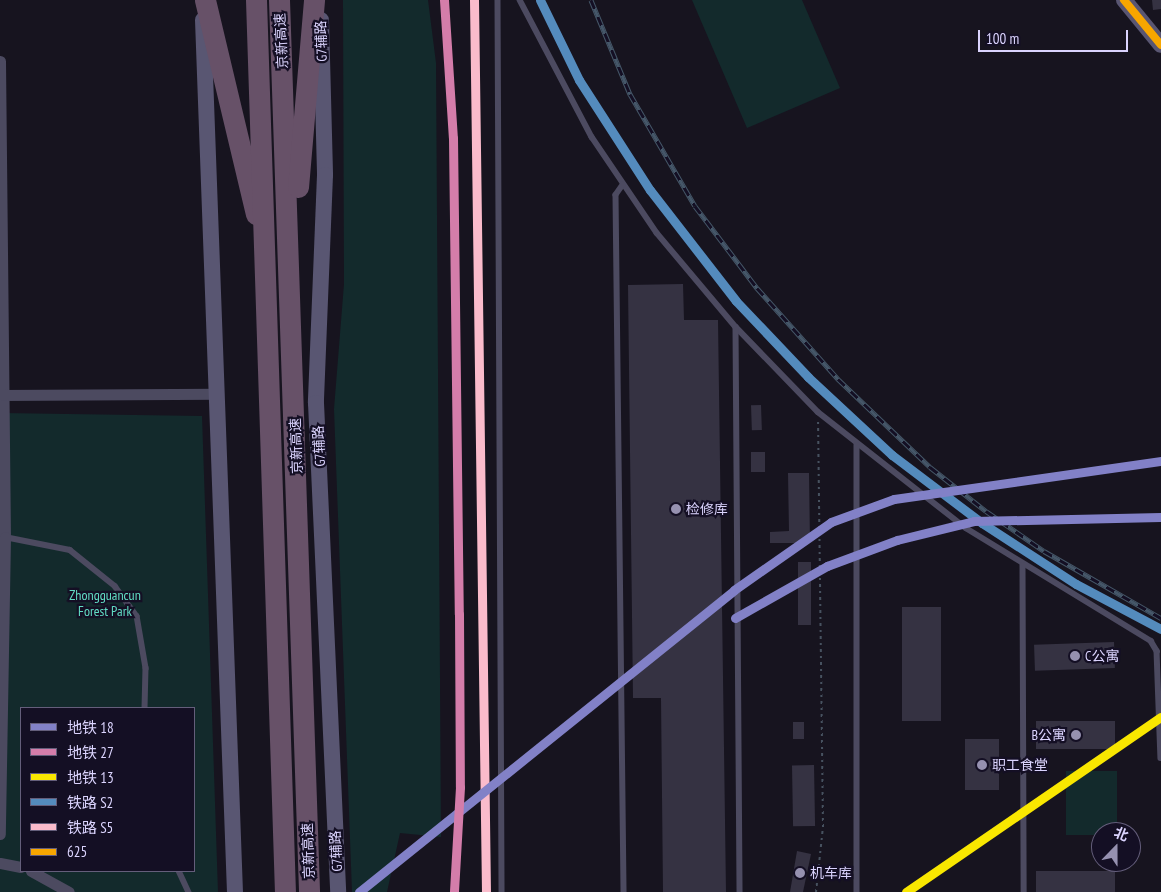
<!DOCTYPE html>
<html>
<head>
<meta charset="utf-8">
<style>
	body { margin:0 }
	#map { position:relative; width:1161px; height:892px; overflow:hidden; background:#17141f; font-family:"PT Sans Narrow","Noto Sans SC",sans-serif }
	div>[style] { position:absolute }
	.green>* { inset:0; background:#132a2c; transform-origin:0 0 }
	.building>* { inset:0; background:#353242; transform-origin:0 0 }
	.path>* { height:2px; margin-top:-1px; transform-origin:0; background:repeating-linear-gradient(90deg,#475260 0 2.5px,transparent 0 6.5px) }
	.lane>* { height:5.5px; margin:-2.75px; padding:0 2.75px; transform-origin:2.75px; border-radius:2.75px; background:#4c4a60 }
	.street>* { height:11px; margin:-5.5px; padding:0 5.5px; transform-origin:5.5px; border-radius:5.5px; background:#4c4a60 }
	.secondary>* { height:16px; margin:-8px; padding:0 8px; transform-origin:8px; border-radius:8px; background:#595672 }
	.highway>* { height:21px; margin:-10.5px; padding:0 10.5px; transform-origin:10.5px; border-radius:10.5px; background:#675168 }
	.rail>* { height:5px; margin-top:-2.5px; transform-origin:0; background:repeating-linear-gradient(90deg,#140f24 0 9px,#455769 0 18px); box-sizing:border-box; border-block:1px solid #455769 }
	.bus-1>* { height:8px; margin:-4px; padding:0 4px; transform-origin:4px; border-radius:4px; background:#f7a600 }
	.rail-1>* { height:9px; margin:-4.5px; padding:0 4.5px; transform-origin:4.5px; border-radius:4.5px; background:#548bbd }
	.rail-2>* { height:9px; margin:-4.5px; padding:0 4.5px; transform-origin:4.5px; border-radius:4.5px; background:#fabbcb }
	.metro-1>* { height:9px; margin:-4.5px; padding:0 4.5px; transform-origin:4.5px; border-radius:4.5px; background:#8281c7 }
	.metro-2>* { height:9px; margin:-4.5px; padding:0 4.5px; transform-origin:4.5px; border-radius:4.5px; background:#d47daa }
	.metro-3>* { height:9px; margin:-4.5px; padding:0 4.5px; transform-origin:4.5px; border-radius:4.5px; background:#f9e700 }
	.dots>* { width:14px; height:14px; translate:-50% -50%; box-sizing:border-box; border:2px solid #140f24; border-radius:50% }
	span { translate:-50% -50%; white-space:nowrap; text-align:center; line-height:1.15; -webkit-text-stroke:4.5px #140f24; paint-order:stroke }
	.street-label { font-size:14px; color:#dbd4fe }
	.poi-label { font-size:14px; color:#dbd4fe }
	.left { translate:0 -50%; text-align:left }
	.right { translate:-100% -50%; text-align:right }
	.park-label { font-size:14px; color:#61dcc4 }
	.legend { position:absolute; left:20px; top:707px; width:175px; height:165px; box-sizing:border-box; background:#140f24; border:1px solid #645e7b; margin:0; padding:6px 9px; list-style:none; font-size:15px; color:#dbd4fe }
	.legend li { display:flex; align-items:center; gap:10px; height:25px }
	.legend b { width:25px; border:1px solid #645e7b }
	.north { position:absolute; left:1091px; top:822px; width:50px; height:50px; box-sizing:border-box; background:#140f24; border:1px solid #645e7b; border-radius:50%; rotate:22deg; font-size:14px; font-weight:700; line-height:20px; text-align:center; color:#dbd4fe }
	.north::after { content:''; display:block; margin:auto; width:18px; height:22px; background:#9691b0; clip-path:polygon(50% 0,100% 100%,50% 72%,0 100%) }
	.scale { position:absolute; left:978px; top:30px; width:150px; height:22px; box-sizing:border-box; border:2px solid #dbd4fe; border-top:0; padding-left:6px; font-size:15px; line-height:18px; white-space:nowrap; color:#dbd4fe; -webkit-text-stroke:4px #140f24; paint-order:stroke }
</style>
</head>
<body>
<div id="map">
	<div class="green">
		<div style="clip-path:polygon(343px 0,428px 0,436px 63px,441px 837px,400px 833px,387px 892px,352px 892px,334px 409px,344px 284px)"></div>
		<div style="clip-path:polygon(692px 0,802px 0,840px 88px,747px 128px)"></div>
		<div style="clip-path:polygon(evenodd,0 413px,202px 416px,218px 892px,0 892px,0 413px,21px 708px,194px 708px,194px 871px,21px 871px,21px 708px)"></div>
		<div style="left:1066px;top:771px;width:51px;height:64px"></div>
	</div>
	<div class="building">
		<div style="clip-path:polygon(1152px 0,1161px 0,1161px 9px,1153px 10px)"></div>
		<div style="clip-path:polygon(683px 284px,684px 320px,718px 320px,726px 892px,663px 892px,661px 698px,633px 698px,628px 285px)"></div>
		<div style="left:761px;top:405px;width:25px;height:10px;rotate:88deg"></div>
		<div style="left:751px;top:452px;width:14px;height:20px"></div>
		<div style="clip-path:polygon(788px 473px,809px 473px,810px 543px,770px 543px,770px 532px,789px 531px)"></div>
		<div style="left:798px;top:562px;width:13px;height:63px"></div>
		<div style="left:902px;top:607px;width:39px;height:114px"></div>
		<div style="left:1114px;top:642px;width:26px;height:80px;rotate:88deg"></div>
		<div style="left:1036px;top:721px;width:79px;height:28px"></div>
		<div style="left:793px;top:722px;width:11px;height:17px"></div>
		<div style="left:965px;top:739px;width:34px;height:51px"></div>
		<div style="left:814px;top:765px;width:61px;height:22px;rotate:89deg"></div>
		<div style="clip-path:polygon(797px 851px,811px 854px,803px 892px,790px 892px)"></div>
		<div style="left:1115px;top:871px;width:21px;height:79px;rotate:90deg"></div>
	</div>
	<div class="path">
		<div style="left:816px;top:892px;width:65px;rotate:-83.9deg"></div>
		<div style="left:823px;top:827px;width:405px;rotate:-90.7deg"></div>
	</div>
	<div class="lane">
		<div style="left:498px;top:0;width:892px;rotate:89.74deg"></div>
		<div style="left:520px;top:0;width:155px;rotate:62.3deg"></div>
		<div style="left:592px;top:137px;width:116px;rotate:55.9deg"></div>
		<div style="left:657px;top:233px;width:123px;rotate:50deg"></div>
		<div style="left:736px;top:327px;width:118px;rotate:46deg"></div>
		<div style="left:818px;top:412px;width:188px;rotate:38.1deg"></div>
		<div style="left:966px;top:528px;width:217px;rotate:31.4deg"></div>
		<div style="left:1151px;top:641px;width:12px;rotate:59deg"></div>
		<div style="left:1157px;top:651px;width:107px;rotate:87.9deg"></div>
		<div style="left:623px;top:185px;width:12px;rotate:125deg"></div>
		<div style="left:616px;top:195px;width:697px;rotate:89.34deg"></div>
		<div style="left:736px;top:327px;width:565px;rotate:89.59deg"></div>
		<div style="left:857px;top:445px;width:447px;rotate:90deg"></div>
		<div style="left:5px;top:537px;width:66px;rotate:11.3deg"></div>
		<div style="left:70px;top:550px;width:58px;rotate:38.7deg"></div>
		<div style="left:115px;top:586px;width:37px;rotate:54deg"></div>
		<div style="left:137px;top:616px;width:53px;rotate:80.2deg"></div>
		<div style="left:146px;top:668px;width:40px;rotate:91.4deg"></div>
		<div style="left:1023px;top:565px;width:327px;rotate:89.8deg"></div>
		<div style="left:179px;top:871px;width:23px;rotate:65deg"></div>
	</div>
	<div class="street">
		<div style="left:0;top:61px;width:476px;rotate:89.4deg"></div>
		<div style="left:5px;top:537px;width:297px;rotate:91deg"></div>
		<div style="left:0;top:395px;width:217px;rotate:-0.3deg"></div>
		<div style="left:0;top:863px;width:21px;rotate:11deg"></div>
		<div style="left:31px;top:871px;width:43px;rotate:28.9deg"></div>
	</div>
	<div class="secondary">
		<div style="left:1124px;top:0;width:58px;rotate:50.6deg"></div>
		<div style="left:203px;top:20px;width:873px;rotate:87.9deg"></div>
		<div style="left:321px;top:20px;width:155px;rotate:88.5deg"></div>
		<div style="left:325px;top:175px;width:228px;rotate:92.3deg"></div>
		<div style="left:316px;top:403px;width:489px;rotate:87.4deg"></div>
	</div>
	<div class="highway">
		<div style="left:205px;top:0;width:220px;rotate:76.6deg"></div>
		<div style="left:256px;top:0;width:892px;rotate:88.14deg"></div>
		<div style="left:279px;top:0;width:893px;rotate:88.07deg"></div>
		<div style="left:298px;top:187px;width:188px;rotate:-85.1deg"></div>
	</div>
	<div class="rail">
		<div style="left:591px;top:0;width:102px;rotate:67.5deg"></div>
		<div style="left:630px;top:94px;width:129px;rotate:59.9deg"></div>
		<div style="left:695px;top:206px;width:103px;rotate:52.9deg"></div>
		<div style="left:757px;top:288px;width:122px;rotate:48.3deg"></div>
		<div style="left:838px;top:379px;width:127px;rotate:43.7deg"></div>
		<div style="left:930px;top:467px;width:71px;rotate:38.2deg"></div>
		<div style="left:986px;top:511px;width:70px;rotate:34.6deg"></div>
		<div style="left:1044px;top:551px;width:135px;rotate:29.8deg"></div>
	</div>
	<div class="bus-1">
		<div style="left:1124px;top:0;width:58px;rotate:50.6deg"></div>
	</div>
	<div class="rail-1">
		<div style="left:540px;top:0;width:89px;rotate:64deg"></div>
		<div style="left:579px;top:80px;width:131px;rotate:57.2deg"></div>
		<div style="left:650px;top:190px;width:140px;rotate:52.2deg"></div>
		<div style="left:736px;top:301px;width:105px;rotate:46.5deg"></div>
		<div style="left:808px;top:377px;width:115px;rotate:42.9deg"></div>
		<div style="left:892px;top:455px;width:113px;rotate:37.1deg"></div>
		<div style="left:982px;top:523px;width:112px;rotate:33deg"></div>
		<div style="left:1076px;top:584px;width:96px;rotate:27.9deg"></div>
	</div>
	<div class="rail-2">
		<div style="left:474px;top:0;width:892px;rotate:89.23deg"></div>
	</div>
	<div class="metro-1">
		<div style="left:735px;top:618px;width:106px;rotate:-29.5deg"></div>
		<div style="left:827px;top:566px;width:75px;rotate:-20.4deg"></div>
		<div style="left:897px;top:540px;width:79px;rotate:-13.9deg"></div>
		<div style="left:974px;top:521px;width:187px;rotate:-1.2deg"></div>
		<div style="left:359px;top:892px;width:481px;rotate:-38.8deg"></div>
		<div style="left:734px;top:590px;width:118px;rotate:-35deg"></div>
		<div style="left:831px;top:522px;width:67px;rotate:-20.1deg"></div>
		<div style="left:894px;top:499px;width:270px;rotate:-8.1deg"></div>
	</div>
	<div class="metro-2">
		<div style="left:444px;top:0;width:138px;rotate:86.3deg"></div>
		<div style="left:453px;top:138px;width:476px;rotate:89.3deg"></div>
		<div style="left:459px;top:614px;width:173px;rotate:89.7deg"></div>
		<div style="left:460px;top:787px;width:105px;rotate:93.3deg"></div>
	</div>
	<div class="metro-3">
		<div style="left:906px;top:892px;width:309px;rotate:-34.5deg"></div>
	</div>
	<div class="dots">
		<div style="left:676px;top:509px;background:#9691b0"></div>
		<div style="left:1075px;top:656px;background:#9691b0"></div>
		<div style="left:1076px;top:735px;background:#9691b0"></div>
		<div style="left:982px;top:765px;background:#9691b0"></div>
		<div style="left:800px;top:873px;background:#9691b0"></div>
	</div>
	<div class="street-label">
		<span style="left:281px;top:41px;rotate:-93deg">京新高速</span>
		<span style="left:321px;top:41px;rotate:-92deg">G7辅路</span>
		<span style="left:296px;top:446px;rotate:-92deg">京新高速</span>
		<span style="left:319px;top:446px;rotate:-93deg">G7辅路</span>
		<span style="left:308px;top:851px;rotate:-92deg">京新高速</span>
		<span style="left:336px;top:851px;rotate:-93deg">G7辅路</span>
	</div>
	<div class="poi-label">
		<span class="left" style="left:686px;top:509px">检修库</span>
		<span class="left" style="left:1085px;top:656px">C公寓</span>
		<span class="right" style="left:1066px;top:735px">B公寓</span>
		<span class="left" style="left:992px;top:765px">职工食堂</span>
		<span class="left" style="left:810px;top:873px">机车库</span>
	</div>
	<div class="park-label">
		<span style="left:105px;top:603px">Zhongguancun<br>Forest Park</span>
	</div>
	<ul class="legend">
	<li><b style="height:6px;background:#8281c7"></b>地铁 18</li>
	<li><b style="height:6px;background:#d47daa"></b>地铁 27</li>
	<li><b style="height:6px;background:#f9e700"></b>地铁 13</li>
	<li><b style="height:6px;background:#548bbd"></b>铁路 S2</li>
	<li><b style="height:6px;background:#fabbcb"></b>铁路 S5</li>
	<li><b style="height:6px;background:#f7a600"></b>625</li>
	</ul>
	<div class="north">北</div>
	<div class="scale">100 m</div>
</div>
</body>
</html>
